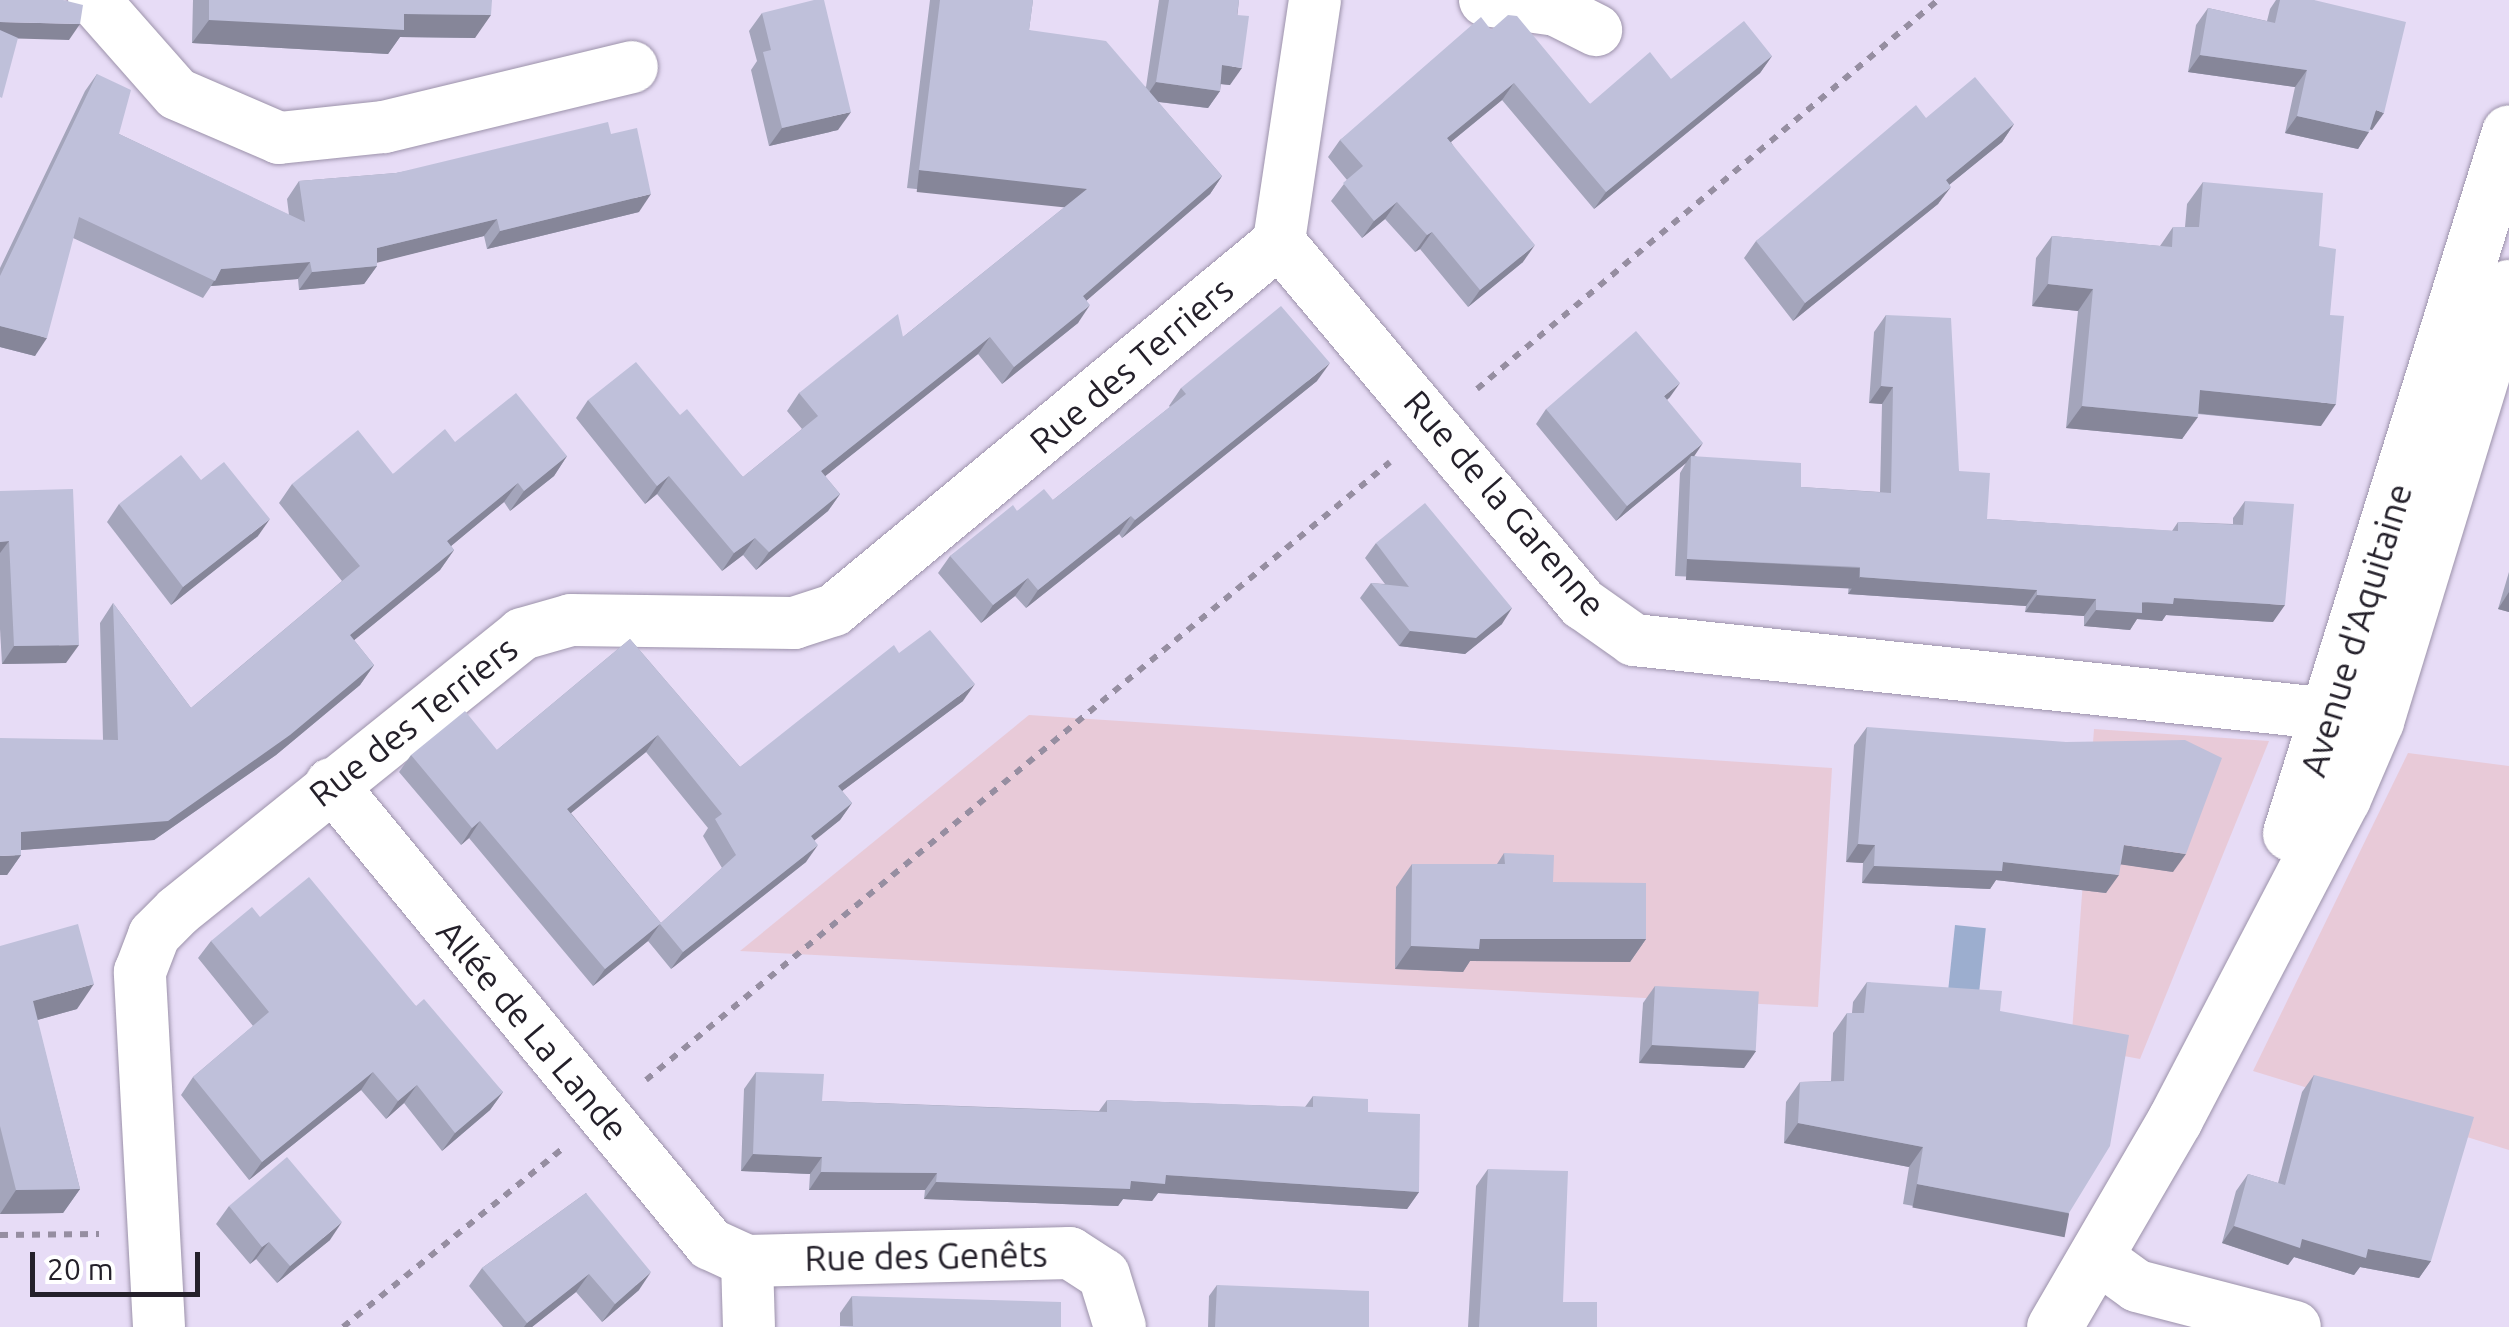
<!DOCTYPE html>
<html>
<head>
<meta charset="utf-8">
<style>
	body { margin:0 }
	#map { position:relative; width:2509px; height:1327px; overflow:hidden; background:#e7dcf6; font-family:Ubuntu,sans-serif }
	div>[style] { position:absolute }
	.green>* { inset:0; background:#e8cad8 }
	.water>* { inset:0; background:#9caecf; transform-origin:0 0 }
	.path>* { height:6px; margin-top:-3px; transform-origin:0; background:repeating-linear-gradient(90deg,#968ea1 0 8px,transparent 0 16px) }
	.roads { filter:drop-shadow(0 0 2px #9c92aa) drop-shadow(0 0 2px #9c92aa) }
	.street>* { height:52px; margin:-26px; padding:0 26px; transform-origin:26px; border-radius:26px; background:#fff }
	.secondary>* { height:55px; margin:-27.5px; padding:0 27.5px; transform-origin:27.5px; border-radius:27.5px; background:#fff }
	.wall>* { inset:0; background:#a4a5bb }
	.shaded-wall>* { inset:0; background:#868699; transform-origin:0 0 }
	.building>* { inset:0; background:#bfc0da; transform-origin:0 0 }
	span { translate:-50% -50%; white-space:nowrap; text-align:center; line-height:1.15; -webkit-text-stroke:10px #fff; paint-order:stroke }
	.street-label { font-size:35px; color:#24202a }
	.scale { position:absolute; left:30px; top:1252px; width:170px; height:45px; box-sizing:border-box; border:5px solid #24202a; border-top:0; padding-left:12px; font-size:30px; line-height:35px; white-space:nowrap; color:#24202a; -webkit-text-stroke:8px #fff; paint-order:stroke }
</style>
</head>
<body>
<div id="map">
	<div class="green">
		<div style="clip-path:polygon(1029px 715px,1832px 768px,1818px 1007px,740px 951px)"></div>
		<div style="clip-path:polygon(2094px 729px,2269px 741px,2140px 1059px,2071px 1046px)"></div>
		<div style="clip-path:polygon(2408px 753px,2509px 766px,2509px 1150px,2253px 1071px)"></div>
	</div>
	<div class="water">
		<div style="left:1955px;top:925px;width:31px;height:66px;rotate:6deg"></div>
	</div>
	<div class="path">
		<div style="left:1477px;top:389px;width:603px;rotate:-40.16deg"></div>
		<div style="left:646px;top:1080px;width:967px;rotate:-39.71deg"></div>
		<div style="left:0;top:1235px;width:99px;rotate:-0.6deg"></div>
		<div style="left:343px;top:1327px;width:284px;rotate:-39.1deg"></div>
	</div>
	<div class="roads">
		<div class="street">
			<div style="left:94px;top:0;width:125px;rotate:48.6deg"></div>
			<div style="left:177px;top:94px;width:111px;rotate:23.3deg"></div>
			<div style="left:279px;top:138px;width:106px;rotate:-6deg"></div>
			<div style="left:384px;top:127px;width:255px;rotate:-13.6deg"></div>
			<div style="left:1315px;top:0;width:245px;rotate:98.5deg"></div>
			<div style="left:1279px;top:242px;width:473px;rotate:50deg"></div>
			<div style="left:1583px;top:604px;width:62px;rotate:35.2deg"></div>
			<div style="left:1634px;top:640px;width:701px;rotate:6.06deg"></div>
			<div style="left:1485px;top:0;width:72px;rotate:8deg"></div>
			<div style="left:1556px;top:10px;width:45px;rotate:26.6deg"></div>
			<div style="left:331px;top:784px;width:596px;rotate:50.51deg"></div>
			<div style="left:710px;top:1244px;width:41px;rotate:24.7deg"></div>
			<div style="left:747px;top:1261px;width:323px;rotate:-1.4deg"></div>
			<div style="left:1070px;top:1253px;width:40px;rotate:32.9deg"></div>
			<div style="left:1104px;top:1275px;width:54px;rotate:72.9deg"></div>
			<div style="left:2097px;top:1257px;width:49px;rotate:35.9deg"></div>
			<div style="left:2137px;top:1286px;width:163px;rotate:14.5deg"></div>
			<div style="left:747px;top:1261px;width:66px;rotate:88.3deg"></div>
			<div style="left:159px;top:1327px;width:356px;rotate:-93.1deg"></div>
			<div style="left:140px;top:972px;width:40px;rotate:-69deg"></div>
			<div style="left:154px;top:935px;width:34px;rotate:-45deg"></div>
			<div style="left:178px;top:911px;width:442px;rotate:-38.8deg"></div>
			<div style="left:522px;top:634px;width:51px;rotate:-15.9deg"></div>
			<div style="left:571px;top:620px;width:223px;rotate:0.8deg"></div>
			<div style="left:794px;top:623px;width:42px;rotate:-18deg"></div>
			<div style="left:834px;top:610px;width:577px;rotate:-39.59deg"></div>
		</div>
		<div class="secondary">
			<div style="left:2290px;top:833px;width:734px;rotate:-72.65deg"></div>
			<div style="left:2054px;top:1327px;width:241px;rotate:-59.8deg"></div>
			<div style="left:2175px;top:1119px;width:362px;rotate:-62.4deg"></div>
			<div style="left:2343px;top:798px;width:84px;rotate:-66.8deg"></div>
			<div style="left:2376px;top:721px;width:454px;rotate:-73deg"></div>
		</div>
	</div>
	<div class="wall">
		<div style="clip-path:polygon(193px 0,492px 0,475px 38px,400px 37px,388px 54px,192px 43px)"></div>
		<div style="clip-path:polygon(930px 0,1033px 0,1029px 30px,1146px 87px,1159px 0,1239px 0,1230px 85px,1221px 84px,1220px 91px,1208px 108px,1158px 102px,1222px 176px,1210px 194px,1086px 301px,1078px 323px,1002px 384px,978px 354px,825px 476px,840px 494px,828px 511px,756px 570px,743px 555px,722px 571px,657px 494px,645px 504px,576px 418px,588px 400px,680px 415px,743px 477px,802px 429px,787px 411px,799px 393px,903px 337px,1066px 206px,907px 188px)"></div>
		<div style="clip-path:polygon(2276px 0,2314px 0,2372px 130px,2370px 129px,2358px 149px,2285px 133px,2295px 87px,2188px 72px,2196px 25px,2208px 8px,2267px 21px,2270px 9px)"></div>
		<div style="clip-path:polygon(762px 13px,838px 130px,769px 146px,751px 70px,757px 61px,749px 31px)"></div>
		<div style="clip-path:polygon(1491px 30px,1590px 104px,1671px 79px,1772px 56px,1760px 73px,1594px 209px,1502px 100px,1451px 142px,1523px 262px,1468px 307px,1420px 249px,1415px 252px,1385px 219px,1362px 238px,1331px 201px,1347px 180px,1328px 157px,1340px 140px)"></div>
		<div style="clip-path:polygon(97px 74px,119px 134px,289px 215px,287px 199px,299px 181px,396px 173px,611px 134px,639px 212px,487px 249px,484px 236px,377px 262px,377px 266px,364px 284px,299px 290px,298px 279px,211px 286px,203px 298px,73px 238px,35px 356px,0 347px,0 268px,85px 91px)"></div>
		<div style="clip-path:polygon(1926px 118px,2014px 124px,2002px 142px,1949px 185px,1938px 204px,1793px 321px,1744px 258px,1756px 241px)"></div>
		<div style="clip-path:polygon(2203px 182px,2319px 246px,2321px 426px,2198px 414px,2182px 439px,2066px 428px,2078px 311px,2032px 306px,2036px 258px,2052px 236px,2160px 246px,2173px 227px,2185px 227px,2187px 204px)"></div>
		<div style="clip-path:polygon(1886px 315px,1959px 471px,1987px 519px,2172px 531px,2178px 522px,2233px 524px,2233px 518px,2245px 501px,2273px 622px,2166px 615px,2162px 621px,2137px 619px,2130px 630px,2084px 626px,2084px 616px,2025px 612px,2026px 606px,1848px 594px,1849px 584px,1675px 576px,1680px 473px,1686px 463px,1616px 521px,1536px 424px,1546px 409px,1670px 397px,1667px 400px,1694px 456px,1801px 487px,1880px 492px,1882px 404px,1869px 403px,1874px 332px)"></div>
		<div style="clip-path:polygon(1317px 381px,1122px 538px,1119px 534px,1026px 608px,1015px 596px,981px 623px,938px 573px,950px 556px,1017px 511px,1053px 500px,1170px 407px,1169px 406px,1181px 388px)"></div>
		<div style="clip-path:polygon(455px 442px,567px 456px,554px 476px,510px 511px,504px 502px,451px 546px,454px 550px,440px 570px,354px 640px,374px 665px,360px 685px,276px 755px,154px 840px,21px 850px,21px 855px,7px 875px,0 875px,103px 740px,100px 623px,113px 603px,191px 708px,342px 581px,279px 503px,292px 484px,393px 474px)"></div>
		<div style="clip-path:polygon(0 491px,66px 663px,2px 664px,0 629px)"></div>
		<div style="clip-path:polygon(119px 504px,258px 536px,171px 605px,107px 522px)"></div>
		<div style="clip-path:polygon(1376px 543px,1502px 624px,1465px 654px,1399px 646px,1360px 598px,1371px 583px,1385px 584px,1365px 558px)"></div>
		<div style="clip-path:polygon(2509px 572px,2509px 612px,2498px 609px)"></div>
		<div style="clip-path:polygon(evenodd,630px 639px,740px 767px,899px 653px,963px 701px,842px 791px,852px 803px,840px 820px,814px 840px,806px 862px,671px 969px,648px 941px,593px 986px,469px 838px,461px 845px,399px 772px,411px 755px,497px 750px,630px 639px,646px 752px,708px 828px,703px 836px,722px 868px,661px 923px,571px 813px,646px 752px)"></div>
		<div style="clip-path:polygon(1867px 727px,2173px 872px,2121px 864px,2106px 893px,1996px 880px,1990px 889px,1862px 883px,1863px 863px,1846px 862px,1854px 745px)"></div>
		<div style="clip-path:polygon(1504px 853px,1646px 939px,1630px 962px,1470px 961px,1463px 972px,1395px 969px,1396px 887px,1412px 864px,1497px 864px)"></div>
		<div style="clip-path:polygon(260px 917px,416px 1006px,503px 1092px,490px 1110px,442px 1151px,404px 1103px,386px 1119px,361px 1090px,249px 1180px,181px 1095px,193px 1077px,253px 1026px,198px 958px,211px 941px)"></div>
		<div style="clip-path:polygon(0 946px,77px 1009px,37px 1020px,80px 1189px,63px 1213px,0 1214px)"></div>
		<div style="clip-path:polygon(1867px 982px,2000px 1011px,2069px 1213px,2055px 1233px,1903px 1204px,1909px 1167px,1784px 1143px,1786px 1102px,1800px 1082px,1831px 1081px,1833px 1033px,1847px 1013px,1852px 1013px,1853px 1002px)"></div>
		<div style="clip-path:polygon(1655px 986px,1756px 1051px,1744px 1068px,1639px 1063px,1643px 1003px)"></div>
		<div style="clip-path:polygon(756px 1072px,822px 1101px,1099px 1111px,1107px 1100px,1305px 1107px,1313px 1096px,1368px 1112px,1419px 1192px,1407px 1209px,1158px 1193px,1152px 1201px,1123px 1199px,1118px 1206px,924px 1199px,925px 1190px,809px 1190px,810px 1174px,741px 1171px,744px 1089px)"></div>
		<div style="clip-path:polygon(2314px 1075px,2431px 1261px,2419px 1278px,2360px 1267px,2354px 1275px,2294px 1257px,2288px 1265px,2222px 1243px,2236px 1191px,2248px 1174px,2278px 1183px,2302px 1092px)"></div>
		<div style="clip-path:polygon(1488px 1169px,1563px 1302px,1597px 1327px,1468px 1327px,1476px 1186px)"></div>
		<div style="clip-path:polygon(586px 1193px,639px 1290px,602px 1322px,576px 1292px,532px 1327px,503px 1327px,469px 1286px,482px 1268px)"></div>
		<div style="clip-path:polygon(229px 1206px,330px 1240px,277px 1283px,256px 1259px,250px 1264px,216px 1224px)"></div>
		<div style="clip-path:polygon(1217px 1285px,1369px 1327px,1208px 1327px,1209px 1296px)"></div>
		<div style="clip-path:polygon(852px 1296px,1061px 1327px,840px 1326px,840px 1313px)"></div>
	</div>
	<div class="shaded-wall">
		<div style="clip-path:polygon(404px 14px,491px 15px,475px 38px,400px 37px,388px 54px,192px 43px,209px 20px)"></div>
		<div style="clip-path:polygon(0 22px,80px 24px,69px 40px,0 38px)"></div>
		<div style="clip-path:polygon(2200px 55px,2307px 70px,2295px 87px,2188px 72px)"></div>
		<div style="clip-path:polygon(1772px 56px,1760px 73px,1594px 209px,1606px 192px)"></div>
		<div style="clip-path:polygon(1222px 65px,1242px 68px,1230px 85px,1210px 83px)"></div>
		<div style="clip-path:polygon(1156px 82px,1220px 91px,1208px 108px,1144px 100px)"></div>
		<div style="clip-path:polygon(1514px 83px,1502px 100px,1435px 155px,1447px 138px)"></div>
		<div style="clip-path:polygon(2376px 110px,2384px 113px,2372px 130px,2364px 127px)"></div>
		<div style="clip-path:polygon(851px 112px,838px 130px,769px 146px,782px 128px)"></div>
		<div style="clip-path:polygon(2297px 116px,2369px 132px,2358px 149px,2285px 133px)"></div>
		<div style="clip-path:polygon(2014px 124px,2002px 142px,1933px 198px,1946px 180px)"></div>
		<div style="left:919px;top:170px;width:169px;height:22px;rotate:6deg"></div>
		<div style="clip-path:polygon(1222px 176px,1210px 194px,1071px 314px,1083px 296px)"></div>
		<div style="clip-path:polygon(1951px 187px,1938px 204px,1793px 321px,1805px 303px)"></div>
		<div style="clip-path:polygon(651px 194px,639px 212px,487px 249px,500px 231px)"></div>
		<div style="clip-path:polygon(1397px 202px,1385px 219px,1362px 238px,1374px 221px)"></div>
		<div style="clip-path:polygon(497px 219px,484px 236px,364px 266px,377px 248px)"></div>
		<div style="clip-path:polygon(1432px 232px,1420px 249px,1415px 252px,1427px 235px)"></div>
		<div style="clip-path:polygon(1535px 245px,1523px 262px,1468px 307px,1480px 290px)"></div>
		<div style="clip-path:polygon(310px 262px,298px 279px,211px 286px,221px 269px)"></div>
		<div style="clip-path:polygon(377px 266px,364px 284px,299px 290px,312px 272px)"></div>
		<div style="clip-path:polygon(2048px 284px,2093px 289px,2078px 311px,2032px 306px)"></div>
		<div style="clip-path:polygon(1090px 305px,1078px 323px,1002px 384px,1014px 367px)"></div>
		<div style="clip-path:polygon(0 326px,47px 338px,35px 356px,0 347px)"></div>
		<div style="clip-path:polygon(990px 337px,978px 354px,809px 489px,821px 471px)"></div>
		<div style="clip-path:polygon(1330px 363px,1317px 381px,1122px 538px,1135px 520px)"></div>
		<div style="clip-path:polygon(1680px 383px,1670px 397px,1653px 411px,1664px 396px)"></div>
		<div style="clip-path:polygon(1881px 386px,1893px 387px,1882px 404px,1869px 403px)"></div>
		<div style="clip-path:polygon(2200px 390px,2336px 404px,2321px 426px,2185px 412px)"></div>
		<div style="clip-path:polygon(2082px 406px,2198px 417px,2182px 439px,2066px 428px)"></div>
		<div style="clip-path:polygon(1703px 443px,1693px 458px,1691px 456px,1686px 463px,1616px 521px,1627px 506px)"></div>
		<div style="clip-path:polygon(567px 456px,554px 476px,510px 511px,524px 491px)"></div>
		<div style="clip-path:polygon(669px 476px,657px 494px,645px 504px,657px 486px)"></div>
		<div style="clip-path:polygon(518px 483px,504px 502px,433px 561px,447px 541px)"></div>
		<div style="clip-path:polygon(840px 494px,828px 511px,756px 570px,769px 552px)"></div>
		<div style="clip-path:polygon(1131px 516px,1119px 534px,1026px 608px,1038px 590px)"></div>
		<div style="clip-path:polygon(270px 519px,258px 536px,171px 605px,183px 587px)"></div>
		<div style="clip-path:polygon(755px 538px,743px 555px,722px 571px,734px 553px)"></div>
		<div style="clip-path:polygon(9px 541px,0 553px,0 542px)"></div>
		<div style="clip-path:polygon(454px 550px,440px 570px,336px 655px,350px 635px)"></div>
		<div style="left:1687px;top:559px;width:173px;height:21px;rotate:3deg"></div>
		<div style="clip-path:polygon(1860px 577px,2037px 590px,2026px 606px,1848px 594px)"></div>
		<div style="clip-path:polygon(1028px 578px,1015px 596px,981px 623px,993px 605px)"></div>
		<div style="clip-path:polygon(2509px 592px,2509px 612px,2498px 609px)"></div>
		<div style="clip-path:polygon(2037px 595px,2096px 599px,2084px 616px,2025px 612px)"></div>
		<div style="clip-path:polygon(2174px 598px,2285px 605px,2273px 622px,2166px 615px,2162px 621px,2137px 619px,2130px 630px,2084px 626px,2096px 610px)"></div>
		<div style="clip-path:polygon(1512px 608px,1502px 624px,1465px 654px,1399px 646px,1410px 631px)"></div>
		<div style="clip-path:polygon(79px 645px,66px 663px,2px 664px,14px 646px)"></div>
		<div style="clip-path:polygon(374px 665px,360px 685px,276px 755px,154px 840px,8px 851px,21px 832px)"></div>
		<div style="clip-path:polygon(975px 684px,963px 701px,826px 803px,838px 786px)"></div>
		<div style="clip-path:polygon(658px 735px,646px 752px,555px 826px,567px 809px)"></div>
		<div style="clip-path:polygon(852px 803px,840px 820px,799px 853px,811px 836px)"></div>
		<div style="clip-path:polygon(480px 821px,469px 838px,461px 845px,472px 828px)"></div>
		<div style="clip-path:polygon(1858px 844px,1875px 845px,1863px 863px,1846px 862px)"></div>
		<div style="clip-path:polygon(818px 845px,806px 862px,671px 969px,683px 952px)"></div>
		<div style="clip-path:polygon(2124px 845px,2186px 854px,2173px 872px,2111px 863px)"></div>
		<div style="clip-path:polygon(21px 855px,7px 875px,0 875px,0 856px)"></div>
		<div style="clip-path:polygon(2003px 862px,2119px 875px,2106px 893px,1996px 880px,1990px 889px,1862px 883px,1874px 866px)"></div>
		<div style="clip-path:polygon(660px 924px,648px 941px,593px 986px,605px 969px)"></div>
		<div style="clip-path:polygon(1480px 939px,1646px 939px,1630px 962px,1470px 961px,1463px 972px,1395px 969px,1411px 946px)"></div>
		<div style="clip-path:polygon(94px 984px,77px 1009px,16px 1026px,33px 1001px)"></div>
		<div style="clip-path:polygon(1652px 1045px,1756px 1051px,1744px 1068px,1639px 1063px)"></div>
		<div style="clip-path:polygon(373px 1072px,361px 1090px,249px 1180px,262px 1162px)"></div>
		<div style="clip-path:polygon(417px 1085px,404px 1103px,386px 1119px,398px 1101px)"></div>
		<div style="clip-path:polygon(503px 1092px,490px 1110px,442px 1151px,455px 1133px)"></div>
		<div style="clip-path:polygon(1798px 1123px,1923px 1147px,1909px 1167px,1784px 1143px)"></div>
		<div style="clip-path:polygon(753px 1154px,822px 1157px,810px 1174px,741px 1171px)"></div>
		<div style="clip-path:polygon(821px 1172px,937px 1173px,925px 1190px,809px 1190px)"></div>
		<div style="clip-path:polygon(1166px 1175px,1419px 1192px,1407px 1209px,1158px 1193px,1152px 1201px,1123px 1199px,1118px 1206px,924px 1199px,936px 1182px,1131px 1181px)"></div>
		<div style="left:1917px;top:1184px;width:155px;height:24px;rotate:11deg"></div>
		<div style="clip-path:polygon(80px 1189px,63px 1213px,0 1214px,16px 1190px)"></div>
		<div style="clip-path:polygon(342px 1222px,330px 1240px,277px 1283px,290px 1266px)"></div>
		<div style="clip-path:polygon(2234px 1226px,2368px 1249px,2431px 1261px,2419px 1278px,2360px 1267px,2354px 1275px,2294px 1257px,2288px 1265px,2222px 1243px)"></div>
		<div style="clip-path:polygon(269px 1242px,256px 1259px,250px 1264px,262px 1247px)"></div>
		<div style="clip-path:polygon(651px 1272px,639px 1290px,602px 1322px,615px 1304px)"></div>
		<div style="clip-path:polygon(589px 1274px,576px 1292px,532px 1327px,524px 1327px,527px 1323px)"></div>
	</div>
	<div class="building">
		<div style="clip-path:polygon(0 0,63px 0,83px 5px,80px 24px,0 22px)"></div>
		<div style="clip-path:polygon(209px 0,492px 0,491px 15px,404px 14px,404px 30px,209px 20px)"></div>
		<div style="clip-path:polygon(814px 0,824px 0,851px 112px,782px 128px,763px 52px,771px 50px,762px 13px)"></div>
		<div style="clip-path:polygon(940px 0,1033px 0,1029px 30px,1106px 41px,1222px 176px,1083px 296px,1090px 305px,1014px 367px,990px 337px,821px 471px,840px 494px,769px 552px,755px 538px,734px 553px,669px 476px,657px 486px,588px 400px,636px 362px,680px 415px,687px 409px,743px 477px,818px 416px,799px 393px,898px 314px,903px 337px,1087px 189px,919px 170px)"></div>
		<div style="clip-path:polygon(1169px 0,1239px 0,1237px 15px,1249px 16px,1242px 68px,1222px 65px,1220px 91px,1156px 82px)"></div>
		<div style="clip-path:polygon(2280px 0,2314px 0,2406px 22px,2384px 113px,2376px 110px,2369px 132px,2297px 116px,2307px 70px,2200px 55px,2208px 8px,2275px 23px)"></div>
		<div style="clip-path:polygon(1508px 15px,1517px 16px,1590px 104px,1650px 52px,1671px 79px,1744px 21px,1772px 56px,1606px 192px,1514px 83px,1447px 138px,1535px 245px,1480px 290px,1432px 232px,1427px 235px,1397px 202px,1374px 221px,1343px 183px,1363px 166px,1340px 140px,1481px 17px,1491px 30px)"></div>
		<div style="clip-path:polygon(0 30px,18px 38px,2px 98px,0 97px)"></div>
		<div style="clip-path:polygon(97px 74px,131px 90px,119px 134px,305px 222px,299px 181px,396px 173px,608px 122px,611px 134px,637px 128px,651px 194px,500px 231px,497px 219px,377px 248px,377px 266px,312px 272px,310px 262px,221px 269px,215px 281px,79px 217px,47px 338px,0 326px,0 276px)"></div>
		<div style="clip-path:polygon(1975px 77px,2014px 124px,1946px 180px,1951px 187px,1805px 303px,1756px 241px,1916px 105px,1926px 118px)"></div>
		<div style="clip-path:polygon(2203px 182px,2323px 193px,2319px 246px,2336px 249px,2330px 315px,2344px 316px,2336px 404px,2200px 390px,2198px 417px,2082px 406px,2093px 289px,2048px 284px,2052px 236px,2172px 247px,2173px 227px,2199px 227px)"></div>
		<div style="clip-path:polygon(1281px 306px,1330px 363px,1135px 520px,1131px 516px,1038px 590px,1028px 578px,993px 605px,950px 556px,1013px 505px,1017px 511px,1044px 489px,1053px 500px,1186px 394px,1181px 388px)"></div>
		<div style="clip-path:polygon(1886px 315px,1951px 318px,1959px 471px,1990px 473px,1987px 519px,2178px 531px,2178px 522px,2243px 525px,2245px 501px,2294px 504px,2285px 605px,2174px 598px,2173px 604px,2142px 602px,2142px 613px,2096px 610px,2096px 599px,2037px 595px,2037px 590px,1860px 577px,1860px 567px,1687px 559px,1691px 456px,1801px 463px,1801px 487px,1891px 493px,1893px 387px,1881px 386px)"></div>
		<div style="clip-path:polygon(1636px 331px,1680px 383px,1664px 396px,1703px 443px,1627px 506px,1546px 409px)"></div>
		<div style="clip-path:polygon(516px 393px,567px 456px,524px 491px,518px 483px,447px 541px,454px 550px,350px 635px,374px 665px,290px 735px,168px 821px,21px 832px,21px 855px,0 856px,0 738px,118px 740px,113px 603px,191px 708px,360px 566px,292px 484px,358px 430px,393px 474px,445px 429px,455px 442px)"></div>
		<div style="clip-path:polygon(181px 455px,201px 480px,224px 462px,270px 519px,183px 587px,119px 504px)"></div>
		<div style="clip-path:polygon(73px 489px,79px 645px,14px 646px,9px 541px,0 542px,0 491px)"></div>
		<div style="clip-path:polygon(1425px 503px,1512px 608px,1476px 638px,1410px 631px,1371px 583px,1409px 587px,1376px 543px)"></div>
		<div style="clip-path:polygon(evenodd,930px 630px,975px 684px,838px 786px,852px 803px,811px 836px,818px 845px,683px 952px,660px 924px,605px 969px,480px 821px,472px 828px,411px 755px,465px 711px,497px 750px,630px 639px,740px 767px,894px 645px,899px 653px,930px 630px,658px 735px,722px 814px,715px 819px,736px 855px,661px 923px,567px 809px,658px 735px)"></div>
		<div style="clip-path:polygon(1867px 727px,2066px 742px,2185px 740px,2222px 758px,2186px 854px,2124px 845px,2119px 875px,2003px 862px,2002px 871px,1874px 866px,1875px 845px,1858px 844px)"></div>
		<div style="clip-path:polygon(1504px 853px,1554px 855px,1553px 882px,1646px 883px,1646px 939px,1480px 939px,1479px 949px,1411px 946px,1412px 864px,1505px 864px)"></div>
		<div style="clip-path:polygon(309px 877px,416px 1006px,424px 999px,503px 1092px,455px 1133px,417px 1085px,398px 1101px,373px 1072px,262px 1162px,193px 1077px,269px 1012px,211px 941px,252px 907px,260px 917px)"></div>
		<div style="clip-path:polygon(78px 924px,94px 984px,33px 1001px,80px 1189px,16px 1190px,0 1126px,0 946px)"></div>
		<div style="clip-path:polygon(1867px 982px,2002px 991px,2000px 1011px,2129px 1035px,2110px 1146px,2069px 1213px,1917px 1184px,1923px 1147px,1798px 1123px,1800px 1082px,1844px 1081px,1847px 1013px,1864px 1013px)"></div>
		<div style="left:1655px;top:986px;width:104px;height:59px;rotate:3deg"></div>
		<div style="clip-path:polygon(756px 1072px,824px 1074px,822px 1101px,1107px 1112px,1107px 1100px,1313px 1107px,1313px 1096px,1368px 1099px,1368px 1112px,1420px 1114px,1419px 1192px,1166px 1175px,1165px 1184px,1131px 1181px,1130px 1189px,936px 1182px,937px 1173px,821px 1172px,822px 1157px,753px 1154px)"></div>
		<div style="clip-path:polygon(2314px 1075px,2474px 1117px,2431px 1261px,2368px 1249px,2366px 1258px,2302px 1239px,2300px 1248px,2234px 1226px,2248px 1174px,2285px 1185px)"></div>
		<div style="clip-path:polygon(287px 1157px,342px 1222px,290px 1266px,269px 1242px,262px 1247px,229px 1206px)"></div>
		<div style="clip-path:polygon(1488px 1169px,1568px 1171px,1563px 1302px,1597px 1302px,1597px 1327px,1479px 1327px)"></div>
		<div style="clip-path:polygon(586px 1193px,651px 1272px,615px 1304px,589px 1274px,527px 1323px,482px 1268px)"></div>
		<div style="clip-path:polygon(1217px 1285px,1369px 1291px,1369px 1327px,1215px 1327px)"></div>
		<div style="clip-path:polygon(852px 1296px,1061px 1302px,1061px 1327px,837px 1327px,853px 1326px)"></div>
	</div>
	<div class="street-label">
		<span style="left:1131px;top:365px;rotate:-40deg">Rue des Terriers</span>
		<span style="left:1505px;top:503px;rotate:49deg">Rue de la Garenne</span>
		<span style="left:2356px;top:630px;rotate:-73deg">Avenue d'Aquitaine</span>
		<span style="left:413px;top:721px;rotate:-38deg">Rue des Terriers</span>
		<span style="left:533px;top:1030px;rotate:50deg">Allée de La Lande</span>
		<span style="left:926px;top:1256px;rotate:-1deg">Rue des Genêts</span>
	</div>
	<div class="scale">20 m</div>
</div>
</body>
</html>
